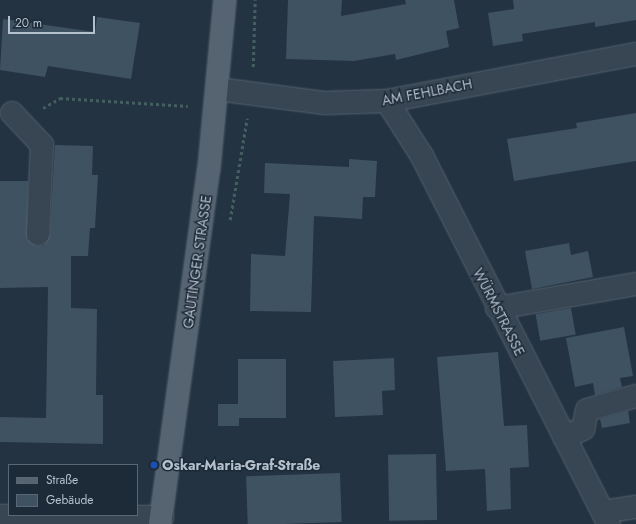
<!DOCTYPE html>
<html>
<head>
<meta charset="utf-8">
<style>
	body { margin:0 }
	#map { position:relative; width:636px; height:524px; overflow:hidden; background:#233342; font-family:Jost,sans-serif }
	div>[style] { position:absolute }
	.building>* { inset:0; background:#3f5262; transform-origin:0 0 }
	.path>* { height:2.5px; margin-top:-1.25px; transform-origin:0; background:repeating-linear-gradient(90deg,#445f60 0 3px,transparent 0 6px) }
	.roads { filter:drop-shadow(0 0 1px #56636f) drop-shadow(0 0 1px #56636f) }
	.minor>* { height:22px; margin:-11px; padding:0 11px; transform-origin:11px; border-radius:11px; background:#384552 }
	.major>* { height:22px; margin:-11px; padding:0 11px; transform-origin:11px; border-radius:11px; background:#566472 }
	.dots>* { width:11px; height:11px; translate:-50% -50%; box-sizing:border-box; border:2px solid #1d2a37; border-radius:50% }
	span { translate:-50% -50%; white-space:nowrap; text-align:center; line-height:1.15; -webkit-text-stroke:3px #1d2a37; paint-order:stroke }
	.street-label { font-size:14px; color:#b4c0cc }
	.poi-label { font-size:14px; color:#b4c0cc; font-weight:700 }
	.left { translate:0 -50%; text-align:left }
	.legend { position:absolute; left:8px; top:464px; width:130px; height:52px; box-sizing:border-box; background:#1d2a37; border:1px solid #596673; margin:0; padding:5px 7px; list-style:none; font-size:12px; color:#b4c0cc }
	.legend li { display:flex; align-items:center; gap:8px; height:20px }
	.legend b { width:20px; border:1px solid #596673 }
	.scale { position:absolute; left:8px; top:16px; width:87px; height:18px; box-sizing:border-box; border:2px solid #b4c0cc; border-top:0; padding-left:5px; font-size:12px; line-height:14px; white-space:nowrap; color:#b4c0cc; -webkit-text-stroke:3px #1d2a37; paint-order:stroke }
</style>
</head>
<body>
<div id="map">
	<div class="building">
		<div style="clip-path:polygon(288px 0,342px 0,341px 16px,406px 4px,405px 0,454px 0,459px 28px,446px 31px,449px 47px,396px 60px,395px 54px,354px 61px,286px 59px)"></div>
		<div style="clip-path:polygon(513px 0,636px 0,636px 20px,595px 27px,595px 22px,522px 34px,523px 41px,493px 46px,488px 13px,514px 9px)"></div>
		<div style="clip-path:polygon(97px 17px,140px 23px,131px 79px,48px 66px,45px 77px,0 70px,3px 19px,95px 32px)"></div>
		<div style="clip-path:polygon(636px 113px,636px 161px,514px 181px,507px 139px,577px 128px,576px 123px)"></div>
		<div style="clip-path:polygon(55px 145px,93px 146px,92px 175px,98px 175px,95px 228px,90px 228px,88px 256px,71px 256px,71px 308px,97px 309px,96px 395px,103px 395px,103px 444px,0 442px,0 417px,46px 418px,48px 287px,0 288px,0 181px,28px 181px,27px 239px,37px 246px,44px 245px,50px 235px)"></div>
		<div style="clip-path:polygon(349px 159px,377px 161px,375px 197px,363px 197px,362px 219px,314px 216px,311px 312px,250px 311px,251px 254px,285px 256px,290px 194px,264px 193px,265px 163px,349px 167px)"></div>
		<div style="clip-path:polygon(569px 243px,571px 255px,588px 251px,593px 277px,532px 289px,525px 251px)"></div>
		<div style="left:571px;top:308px;width:27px;height:36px;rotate:80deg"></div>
		<div style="clip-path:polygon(624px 327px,633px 376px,620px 378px,622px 387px,595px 395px,593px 383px,575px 387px,566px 338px)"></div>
		<div style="clip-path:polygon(498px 352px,504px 426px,527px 425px,529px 467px,510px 468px,511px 509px,487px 511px,485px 469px,446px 471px,437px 357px)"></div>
		<div style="clip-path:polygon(394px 358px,395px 390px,382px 391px,383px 415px,335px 417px,333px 361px)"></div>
		<div style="clip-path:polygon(238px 359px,286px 359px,286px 418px,239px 418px,239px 426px,218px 426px,218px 404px,238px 404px)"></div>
		<div style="clip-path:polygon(628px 411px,630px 423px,602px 428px,600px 419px)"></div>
		<div style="left:436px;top:454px;width:66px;height:48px;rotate:89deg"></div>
		<div style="left:340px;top:473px;width:49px;height:94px;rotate:88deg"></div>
	</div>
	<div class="path">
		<div style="left:253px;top:67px;width:67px;rotate:-88.3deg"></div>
		<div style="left:43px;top:108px;width:20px;rotate:-30deg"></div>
		<div style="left:60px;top:98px;width:128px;rotate:3.6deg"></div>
		<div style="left:230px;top:220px;width:103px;rotate:-80.5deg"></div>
	</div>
	<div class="roads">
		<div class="minor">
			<div style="left:217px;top:89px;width:109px;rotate:7.4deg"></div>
			<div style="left:325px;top:103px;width:62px;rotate:-1.8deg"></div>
			<div style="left:387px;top:101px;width:253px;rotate:-10.7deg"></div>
			<div style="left:387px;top:101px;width:65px;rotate:57.5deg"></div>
			<div style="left:422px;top:156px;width:413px;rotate:63.1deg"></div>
			<div style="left:12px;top:113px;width:44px;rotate:46.8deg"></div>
			<div style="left:42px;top:145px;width:89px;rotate:92.6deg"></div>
			<div style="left:497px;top:308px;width:141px;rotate:-9.8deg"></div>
			<div style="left:564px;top:437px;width:21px;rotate:-23deg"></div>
			<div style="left:583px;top:429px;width:19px;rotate:-78deg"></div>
			<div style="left:587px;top:410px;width:51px;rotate:-15.9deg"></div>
			<div style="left:603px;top:512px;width:33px;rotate:-9deg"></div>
			<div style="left:0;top:516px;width:162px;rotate:0.4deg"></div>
		</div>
		<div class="major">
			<div style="left:160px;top:524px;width:359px;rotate:-82.2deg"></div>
			<div style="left:209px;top:168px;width:169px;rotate:-84.6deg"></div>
		</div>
	</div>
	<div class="dots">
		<div style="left:154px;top:465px;background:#1a4fb4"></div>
	</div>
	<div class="street-label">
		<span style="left:427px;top:92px;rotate:-11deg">AM FEHLBACH</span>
		<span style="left:197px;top:262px;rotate:-82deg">GAUTINGER STRASSE</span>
		<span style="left:499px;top:312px;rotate:63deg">WÜRMSTRASSE</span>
	</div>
	<div class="poi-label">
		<span class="left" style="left:162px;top:465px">Oskar-Maria-Graf-Straße</span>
	</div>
	<ul class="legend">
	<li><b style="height:5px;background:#566472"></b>Straße</li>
	<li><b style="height:11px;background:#3f5262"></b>Gebäude</li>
	</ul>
	<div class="scale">20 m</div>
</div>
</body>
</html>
